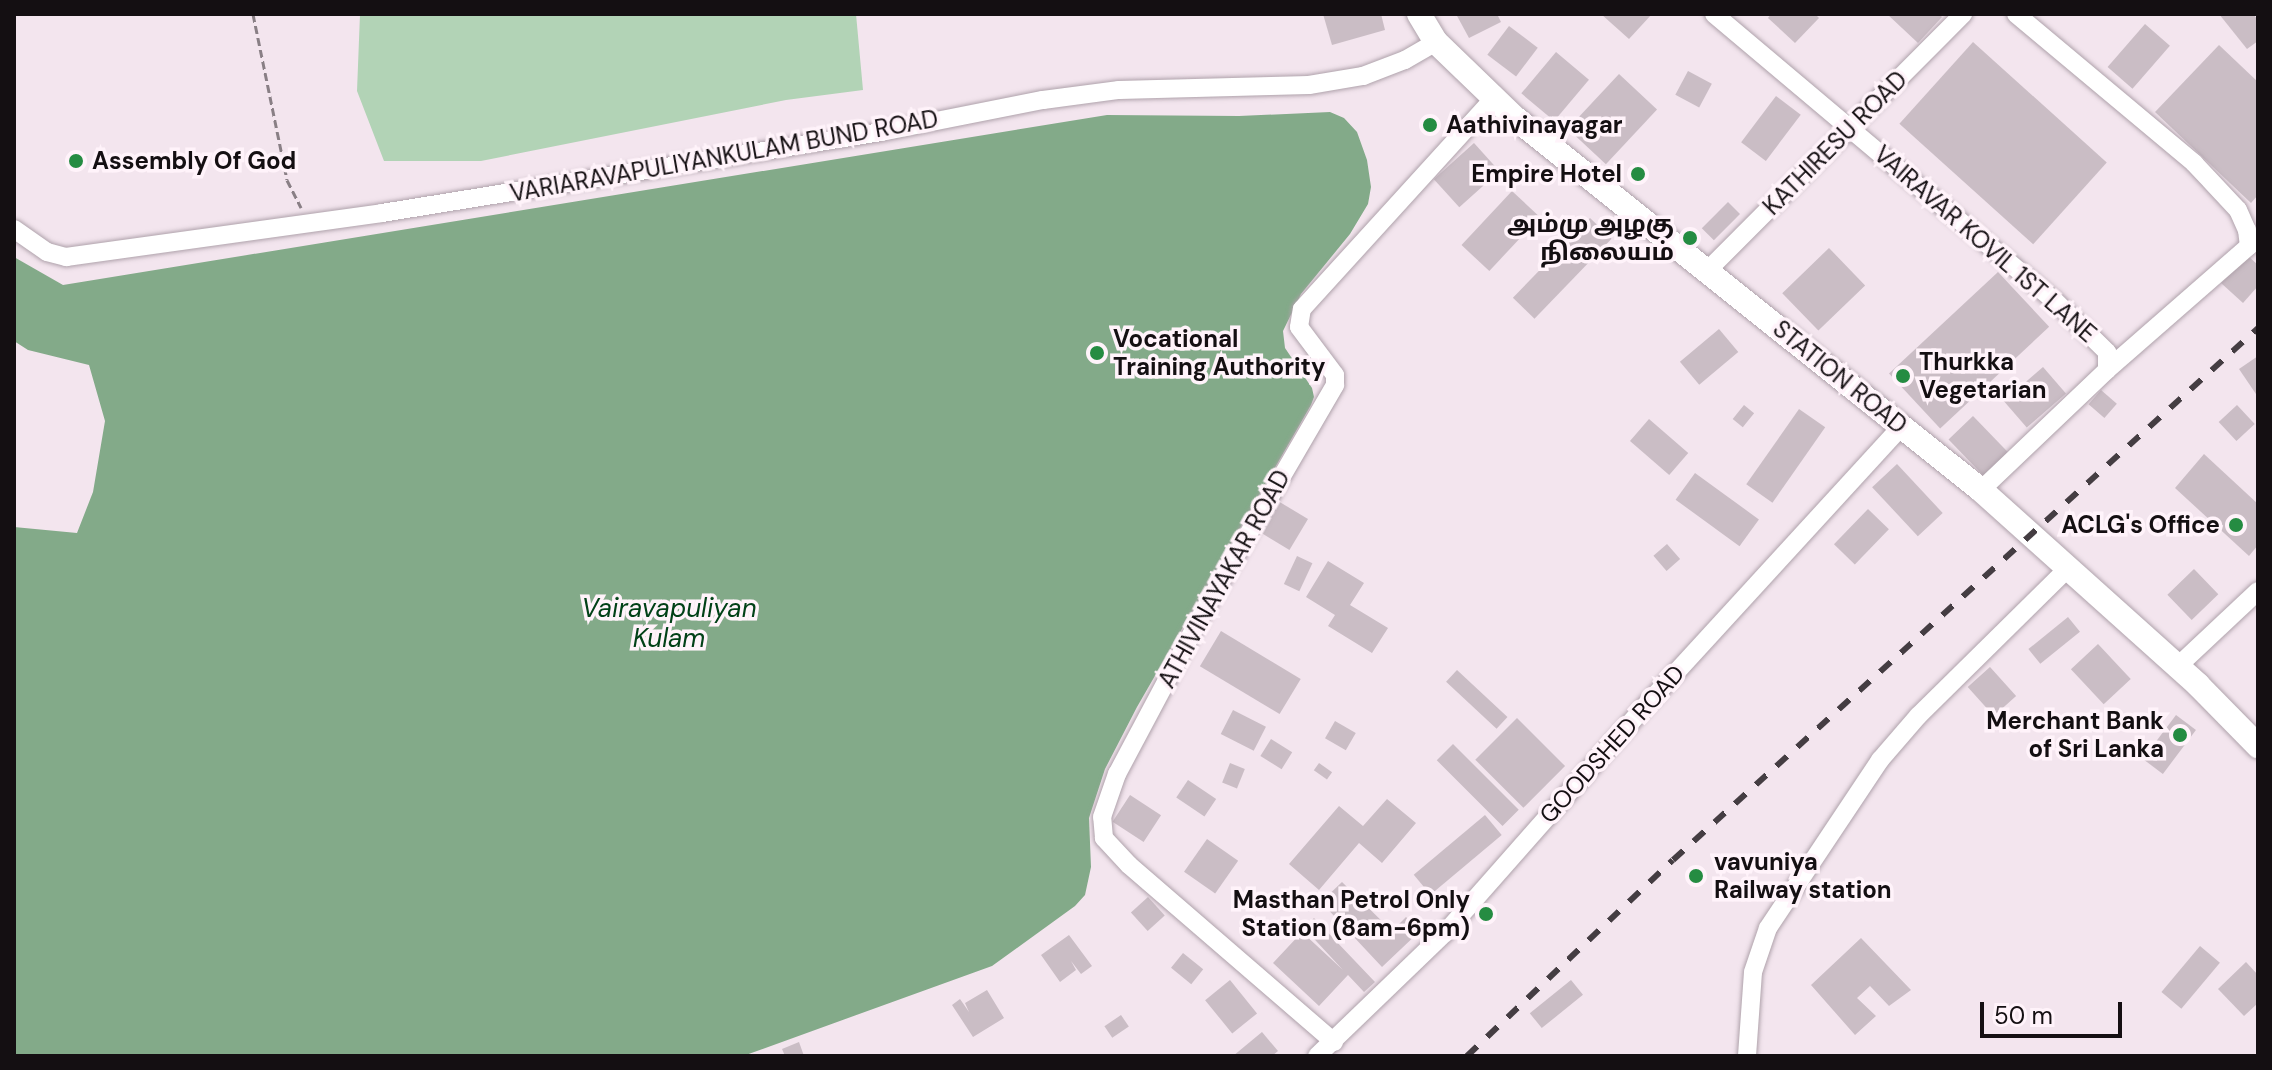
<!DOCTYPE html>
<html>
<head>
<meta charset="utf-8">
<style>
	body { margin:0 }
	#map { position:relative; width:2272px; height:1070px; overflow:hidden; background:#f3e5ee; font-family:"DM Sans","Noto Sans Tamil",sans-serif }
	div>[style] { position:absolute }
	.green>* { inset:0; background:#b2d3b6 }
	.water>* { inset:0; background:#83aa89 }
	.building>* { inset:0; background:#cabdc5; transform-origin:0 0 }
	.path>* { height:3px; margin-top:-1.5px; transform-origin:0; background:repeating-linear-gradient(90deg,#897f85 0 8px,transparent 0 12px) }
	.roads { filter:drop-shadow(0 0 2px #afa2ab) drop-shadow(0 0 2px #afa2ab) }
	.minor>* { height:18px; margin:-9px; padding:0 9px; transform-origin:9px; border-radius:9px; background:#fff }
	.major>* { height:24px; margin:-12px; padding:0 12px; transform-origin:12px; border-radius:12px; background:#fff }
	.rail>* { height:6px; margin-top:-3px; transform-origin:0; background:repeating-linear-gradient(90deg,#443d42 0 14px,transparent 0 28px) }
	.dots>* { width:22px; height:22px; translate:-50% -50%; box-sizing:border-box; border:4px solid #fff3fa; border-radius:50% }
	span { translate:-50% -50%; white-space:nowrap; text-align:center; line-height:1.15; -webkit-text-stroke:7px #fff3fa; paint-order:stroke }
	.poi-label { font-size:24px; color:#140f12; font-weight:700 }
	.left { translate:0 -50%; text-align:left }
	.right { translate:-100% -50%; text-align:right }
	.street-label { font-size:24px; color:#140f12 }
	.water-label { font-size:26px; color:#014117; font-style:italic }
	.frame { position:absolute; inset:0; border:16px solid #140f12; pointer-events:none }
	.scale { position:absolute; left:1980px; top:1002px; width:142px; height:36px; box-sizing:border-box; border:4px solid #140f12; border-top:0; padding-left:10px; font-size:24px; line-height:28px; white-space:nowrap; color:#140f12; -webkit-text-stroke:6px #fff3fa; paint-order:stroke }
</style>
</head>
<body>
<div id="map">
	<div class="green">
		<div style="clip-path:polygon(360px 14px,856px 14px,863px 90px,786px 100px,481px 161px,384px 161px,357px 91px)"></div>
	</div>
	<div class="water">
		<div style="clip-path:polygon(1330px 112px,1344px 118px,1357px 132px,1367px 160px,1371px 187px,1368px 204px,1350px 234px,1301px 294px,1283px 331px,1285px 348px,1312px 388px,1314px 397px,1311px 405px,1137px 707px,1105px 769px,1089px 818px,1091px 867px,1085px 895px,1075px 906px,992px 966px,743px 1056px,14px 1056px,14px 527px,77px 533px,93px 492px,105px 421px,89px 365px,28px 350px,14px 341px,14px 257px,63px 285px,1107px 115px,1239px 116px)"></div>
	</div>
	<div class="building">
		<div style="clip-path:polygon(1323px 14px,1381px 14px,1385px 30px,1332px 45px)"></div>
		<div style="clip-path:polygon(1456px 14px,1497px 14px,1501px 22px,1469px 38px)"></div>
		<div style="clip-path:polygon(1601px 14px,1652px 14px,1629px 39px)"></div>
		<div style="clip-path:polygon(1771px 14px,1815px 14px,1819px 18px,1795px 43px,1768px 18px)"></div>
		<div style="clip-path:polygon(1887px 14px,1939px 14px,1942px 17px,1918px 43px)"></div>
		<div style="clip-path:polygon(2219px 14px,2253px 14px,2258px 20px,2258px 41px,2247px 49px)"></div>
		<div style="left:2145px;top:24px;width:33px;height:57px;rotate:41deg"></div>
		<div style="left:1509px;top:26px;width:36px;height:36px;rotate:37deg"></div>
		<div style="left:1973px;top:42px;width:180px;height:110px;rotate:42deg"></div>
		<div style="clip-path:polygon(2219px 45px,2258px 82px,2258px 195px,2251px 203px,2155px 112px)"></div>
		<div style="left:1556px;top:52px;width:43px;height:54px;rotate:40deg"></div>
		<div style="left:1688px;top:71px;width:27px;height:27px;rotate:28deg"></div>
		<div style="left:1619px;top:74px;width:52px;height:75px;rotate:43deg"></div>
		<div style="left:1776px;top:96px;width:31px;height:58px;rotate:37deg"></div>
		<div style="left:1474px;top:143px;width:38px;height:54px;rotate:48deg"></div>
		<div style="left:1512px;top:191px;width:38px;height:74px;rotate:43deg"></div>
		<div style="left:1728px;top:202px;width:17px;height:37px;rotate:45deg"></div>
		<div style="left:1590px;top:218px;width:30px;height:111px;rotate:44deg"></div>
		<div style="left:1829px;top:248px;width:52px;height:65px;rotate:46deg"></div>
		<div style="clip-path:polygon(2247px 255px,2258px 265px,2258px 286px,2243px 303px,2221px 283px)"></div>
		<div style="left:1998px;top:272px;width:75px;height:149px;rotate:47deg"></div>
		<div style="left:1719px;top:329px;width:30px;height:51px;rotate:50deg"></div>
		<div style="clip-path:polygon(2258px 356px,2258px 397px,2239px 369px)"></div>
		<div style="left:2043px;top:367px;width:35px;height:52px;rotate:49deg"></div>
		<div style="left:2101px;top:390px;width:21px;height:19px;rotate:41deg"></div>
		<div style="left:1744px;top:405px;width:13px;height:18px;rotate:39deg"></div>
		<div style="left:2237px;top:405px;width:26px;height:25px;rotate:47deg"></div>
		<div style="left:1799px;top:409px;width:32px;height:92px;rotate:35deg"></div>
		<div style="left:1973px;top:416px;width:57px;height:34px;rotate:46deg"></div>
		<div style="left:1649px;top:419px;width:52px;height:29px;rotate:41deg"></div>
		<div style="clip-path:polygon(2204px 454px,2258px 504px,2258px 545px,2249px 556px,2175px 488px)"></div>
		<div style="left:1897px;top:464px;width:67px;height:34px;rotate:47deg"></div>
		<div style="left:1695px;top:473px;width:79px;height:33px;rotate:36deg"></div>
		<div style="left:1278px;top:501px;width:35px;height:36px;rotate:31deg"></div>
		<div style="left:1868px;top:509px;width:29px;height:49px;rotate:44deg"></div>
		<div style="left:1667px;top:544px;width:20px;height:18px;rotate:49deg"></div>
		<div style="left:1297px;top:556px;width:17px;height:31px;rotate:25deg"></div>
		<div style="clip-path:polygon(1328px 561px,1364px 583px,1350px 605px,1388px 628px,1372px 653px,1328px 626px,1335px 615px,1306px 597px)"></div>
		<div style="left:2194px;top:569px;width:35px;height:37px;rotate:46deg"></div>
		<div style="left:2068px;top:617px;width:19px;height:51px;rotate:51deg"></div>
		<div style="left:1221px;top:631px;width:93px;height:41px;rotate:31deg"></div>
		<div style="left:2098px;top:644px;width:48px;height:37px;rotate:47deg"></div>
		<div style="left:1990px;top:667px;width:39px;height:30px;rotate:48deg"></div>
		<div style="left:1457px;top:670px;width:69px;height:16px;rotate:43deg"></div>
		<div style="left:1233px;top:710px;width:37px;height:27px;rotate:27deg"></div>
		<div style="left:2176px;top:715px;width:25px;height:55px;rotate:37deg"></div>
		<div style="left:1517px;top:718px;width:68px;height:59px;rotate:45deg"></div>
		<div style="left:1335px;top:721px;width:24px;height:20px;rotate:30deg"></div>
		<div style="left:1271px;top:739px;width:25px;height:20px;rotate:32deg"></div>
		<div style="left:1453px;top:744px;width:93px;height:23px;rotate:45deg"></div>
		<div style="left:1230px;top:763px;width:16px;height:21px;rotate:22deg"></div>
		<div style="left:1319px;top:763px;width:16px;height:9px;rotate:35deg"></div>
		<div style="left:1188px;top:780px;width:34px;height:21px;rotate:34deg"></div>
		<div style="left:1130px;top:795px;width:37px;height:32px;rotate:33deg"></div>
		<div style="clip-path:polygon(1387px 799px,1416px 823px,1382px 863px,1359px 843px,1319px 890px,1289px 864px,1339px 806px,1363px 826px)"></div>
		<div style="left:1485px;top:815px;width:26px;height:93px;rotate:50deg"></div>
		<div style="left:1207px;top:839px;width:38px;height:40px;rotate:35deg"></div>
		<div style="clip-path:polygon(1342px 882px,1392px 931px,1406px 917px,1420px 931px,1382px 967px,1321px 902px)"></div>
		<div style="left:1148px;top:897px;width:25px;height:23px;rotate:48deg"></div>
		<div style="clip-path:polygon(1314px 918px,1375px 982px,1364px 992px,1348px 975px,1319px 1006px,1273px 963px,1302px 932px,1343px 970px,1304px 928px)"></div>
		<div style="clip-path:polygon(1069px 935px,1092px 966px,1081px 974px,1071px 961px,1076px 970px,1060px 982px,1041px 955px)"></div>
		<div style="clip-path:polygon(1861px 938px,1911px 990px,1889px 1006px,1870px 986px,1857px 998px,1876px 1016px,1855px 1035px,1811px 985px)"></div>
		<div style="left:2200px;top:946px;width:26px;height:60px;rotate:40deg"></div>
		<div style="left:1183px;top:953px;width:26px;height:19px;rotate:39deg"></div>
		<div style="clip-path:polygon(2246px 962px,2258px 975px,2258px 1003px,2244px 1016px,2218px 989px)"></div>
		<div style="left:1230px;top:980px;width:43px;height:32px;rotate:51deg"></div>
		<div style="left:1571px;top:980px;width:19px;height:53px;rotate:51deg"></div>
		<div style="clip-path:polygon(987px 990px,1004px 1018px,973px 1037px,952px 1005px,960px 999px,969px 1012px,965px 1003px)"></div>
		<div style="left:1121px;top:1015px;width:14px;height:20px;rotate:56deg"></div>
		<div style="clip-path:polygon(1262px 1032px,1278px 1051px,1272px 1056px,1233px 1056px)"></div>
		<div style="clip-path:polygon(799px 1042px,804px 1056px,785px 1056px,782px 1049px)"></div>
	</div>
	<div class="path">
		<div style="left:253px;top:14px;width:169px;rotate:78.4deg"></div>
		<div style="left:287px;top:180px;width:31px;rotate:63deg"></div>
	</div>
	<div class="roads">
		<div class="minor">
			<div style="left:1714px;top:14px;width:446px;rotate:40.1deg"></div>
			<div style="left:2055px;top:301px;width:73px;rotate:44.4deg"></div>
			<div style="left:2107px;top:352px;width:18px;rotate:90deg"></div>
			<div style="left:2107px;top:370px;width:174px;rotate:136.4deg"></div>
			<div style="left:2016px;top:14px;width:232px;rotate:39.9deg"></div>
			<div style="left:2194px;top:163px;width:64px;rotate:46.9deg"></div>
			<div style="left:2238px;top:210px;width:22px;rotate:66deg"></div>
			<div style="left:2247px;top:230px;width:16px;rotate:83deg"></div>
			<div style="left:2249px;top:246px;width:189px;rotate:138.9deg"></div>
			<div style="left:14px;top:229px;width:40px;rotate:34.9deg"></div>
			<div style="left:47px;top:252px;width:20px;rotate:15deg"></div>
			<div style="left:66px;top:257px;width:319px;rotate:-7.9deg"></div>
			<div style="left:382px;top:213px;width:506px;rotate:-9.22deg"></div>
			<div style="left:881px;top:132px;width:165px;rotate:-11.2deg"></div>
			<div style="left:1043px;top:100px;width:77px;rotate:-7.5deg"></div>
			<div style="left:1119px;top:90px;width:190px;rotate:-1.5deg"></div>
			<div style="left:1309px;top:85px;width:55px;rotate:-9.5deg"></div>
			<div style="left:1363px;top:76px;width:45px;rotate:-20.9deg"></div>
			<div style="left:1405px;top:60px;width:36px;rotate:-30deg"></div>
			<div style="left:1707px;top:271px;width:363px;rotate:-45.1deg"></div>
			<div style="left:2177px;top:667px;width:111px;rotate:-43.2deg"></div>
			<div style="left:1334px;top:1042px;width:271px;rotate:-139.2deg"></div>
			<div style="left:1129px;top:865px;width:37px;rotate:-133deg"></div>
			<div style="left:1104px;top:838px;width:21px;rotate:-95deg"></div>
			<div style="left:1102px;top:817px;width:46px;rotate:-70.8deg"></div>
			<div style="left:1117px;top:774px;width:191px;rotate:-62deg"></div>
			<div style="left:1207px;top:605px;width:255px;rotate:-59.8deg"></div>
			<div style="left:1335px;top:385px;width:10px;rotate:-90deg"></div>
			<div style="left:1335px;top:375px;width:60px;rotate:-126.9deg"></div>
			<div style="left:1299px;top:327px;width:18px;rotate:-81deg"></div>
			<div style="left:1302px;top:309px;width:285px;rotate:-47.7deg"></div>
			<div style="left:1317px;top:1056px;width:178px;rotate:-43.9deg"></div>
			<div style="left:1445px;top:933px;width:307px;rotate:-48.6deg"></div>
			<div style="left:1648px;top:703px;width:374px;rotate:-47.5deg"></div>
			<div style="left:1747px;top:1056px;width:84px;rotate:-85.9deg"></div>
			<div style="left:1753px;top:972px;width:46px;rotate:-71.2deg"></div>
			<div style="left:1768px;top:928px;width:202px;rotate:-56.3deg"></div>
			<div style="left:1880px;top:760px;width:58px;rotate:-49.2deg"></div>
			<div style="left:1918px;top:716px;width:212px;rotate:-44.6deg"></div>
		</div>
		<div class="major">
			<div style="left:1419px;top:14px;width:33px;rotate:59deg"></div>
			<div style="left:1436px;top:42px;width:110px;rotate:43.9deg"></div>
			<div style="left:1515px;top:118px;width:596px;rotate:38.6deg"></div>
			<div style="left:1981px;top:490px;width:292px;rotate:41.9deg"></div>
			<div style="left:2198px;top:685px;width:86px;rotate:45.5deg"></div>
		</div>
	</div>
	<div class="rail">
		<div style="left:1467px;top:1056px;width:284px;rotate:-43.6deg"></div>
		<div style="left:1673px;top:860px;width:791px;rotate:-42.28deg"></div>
	</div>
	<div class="dots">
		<div style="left:1430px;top:125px;background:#258c42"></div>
		<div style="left:76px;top:161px;background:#258c42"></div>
		<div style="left:1638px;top:174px;background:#258c42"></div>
		<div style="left:1690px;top:238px;background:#258c42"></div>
		<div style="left:1097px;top:353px;background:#258c42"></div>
		<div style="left:1903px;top:376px;background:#258c42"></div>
		<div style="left:2236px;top:525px;background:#258c42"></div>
		<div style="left:2180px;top:735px;background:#258c42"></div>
		<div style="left:1696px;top:876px;background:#258c42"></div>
		<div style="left:1486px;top:914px;background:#258c42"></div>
	</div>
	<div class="poi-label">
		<span class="left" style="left:1446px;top:125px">Aathivinayagar</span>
		<span class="left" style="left:92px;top:161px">Assembly Of God</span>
		<span class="right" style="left:1622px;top:174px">Empire Hotel</span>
		<span class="right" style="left:1674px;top:238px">அம்மு அழகு<br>நிலையம்</span>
		<span class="left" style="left:1113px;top:353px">Vocational<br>Training Authority</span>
		<span class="left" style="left:1919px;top:376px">Thurkka<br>Vegetarian</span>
		<span class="right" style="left:2220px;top:525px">ACLG's Office</span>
		<span class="right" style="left:2164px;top:735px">Merchant Bank<br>of Sri Lanka</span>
		<span class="left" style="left:1714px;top:876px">vavuniya<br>Railway station</span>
		<span class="right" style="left:1470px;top:914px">Masthan Petrol Only<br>Station (8am-6pm)</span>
	</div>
	<div class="street-label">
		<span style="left:1835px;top:143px;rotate:-45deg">KATHIRESU ROAD</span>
		<span style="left:724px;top:156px;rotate:-10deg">VARIARAVAPULIYANKULAM BUND ROAD</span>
		<span style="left:1985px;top:244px;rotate:41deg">VAIRAVAR KOVIL 1ST LANE</span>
		<span style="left:1840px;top:377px;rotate:39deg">STATION ROAD</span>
		<span style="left:1224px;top:579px;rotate:-61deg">ATHIVINAYAKAR ROAD</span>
		<span style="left:1612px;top:744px;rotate:-48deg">GOODSHED ROAD</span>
	</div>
	<div class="water-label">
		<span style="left:669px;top:624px">Vairavapuliyan<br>Kulam</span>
	</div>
	<div class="frame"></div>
	<div class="scale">50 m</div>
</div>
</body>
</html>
